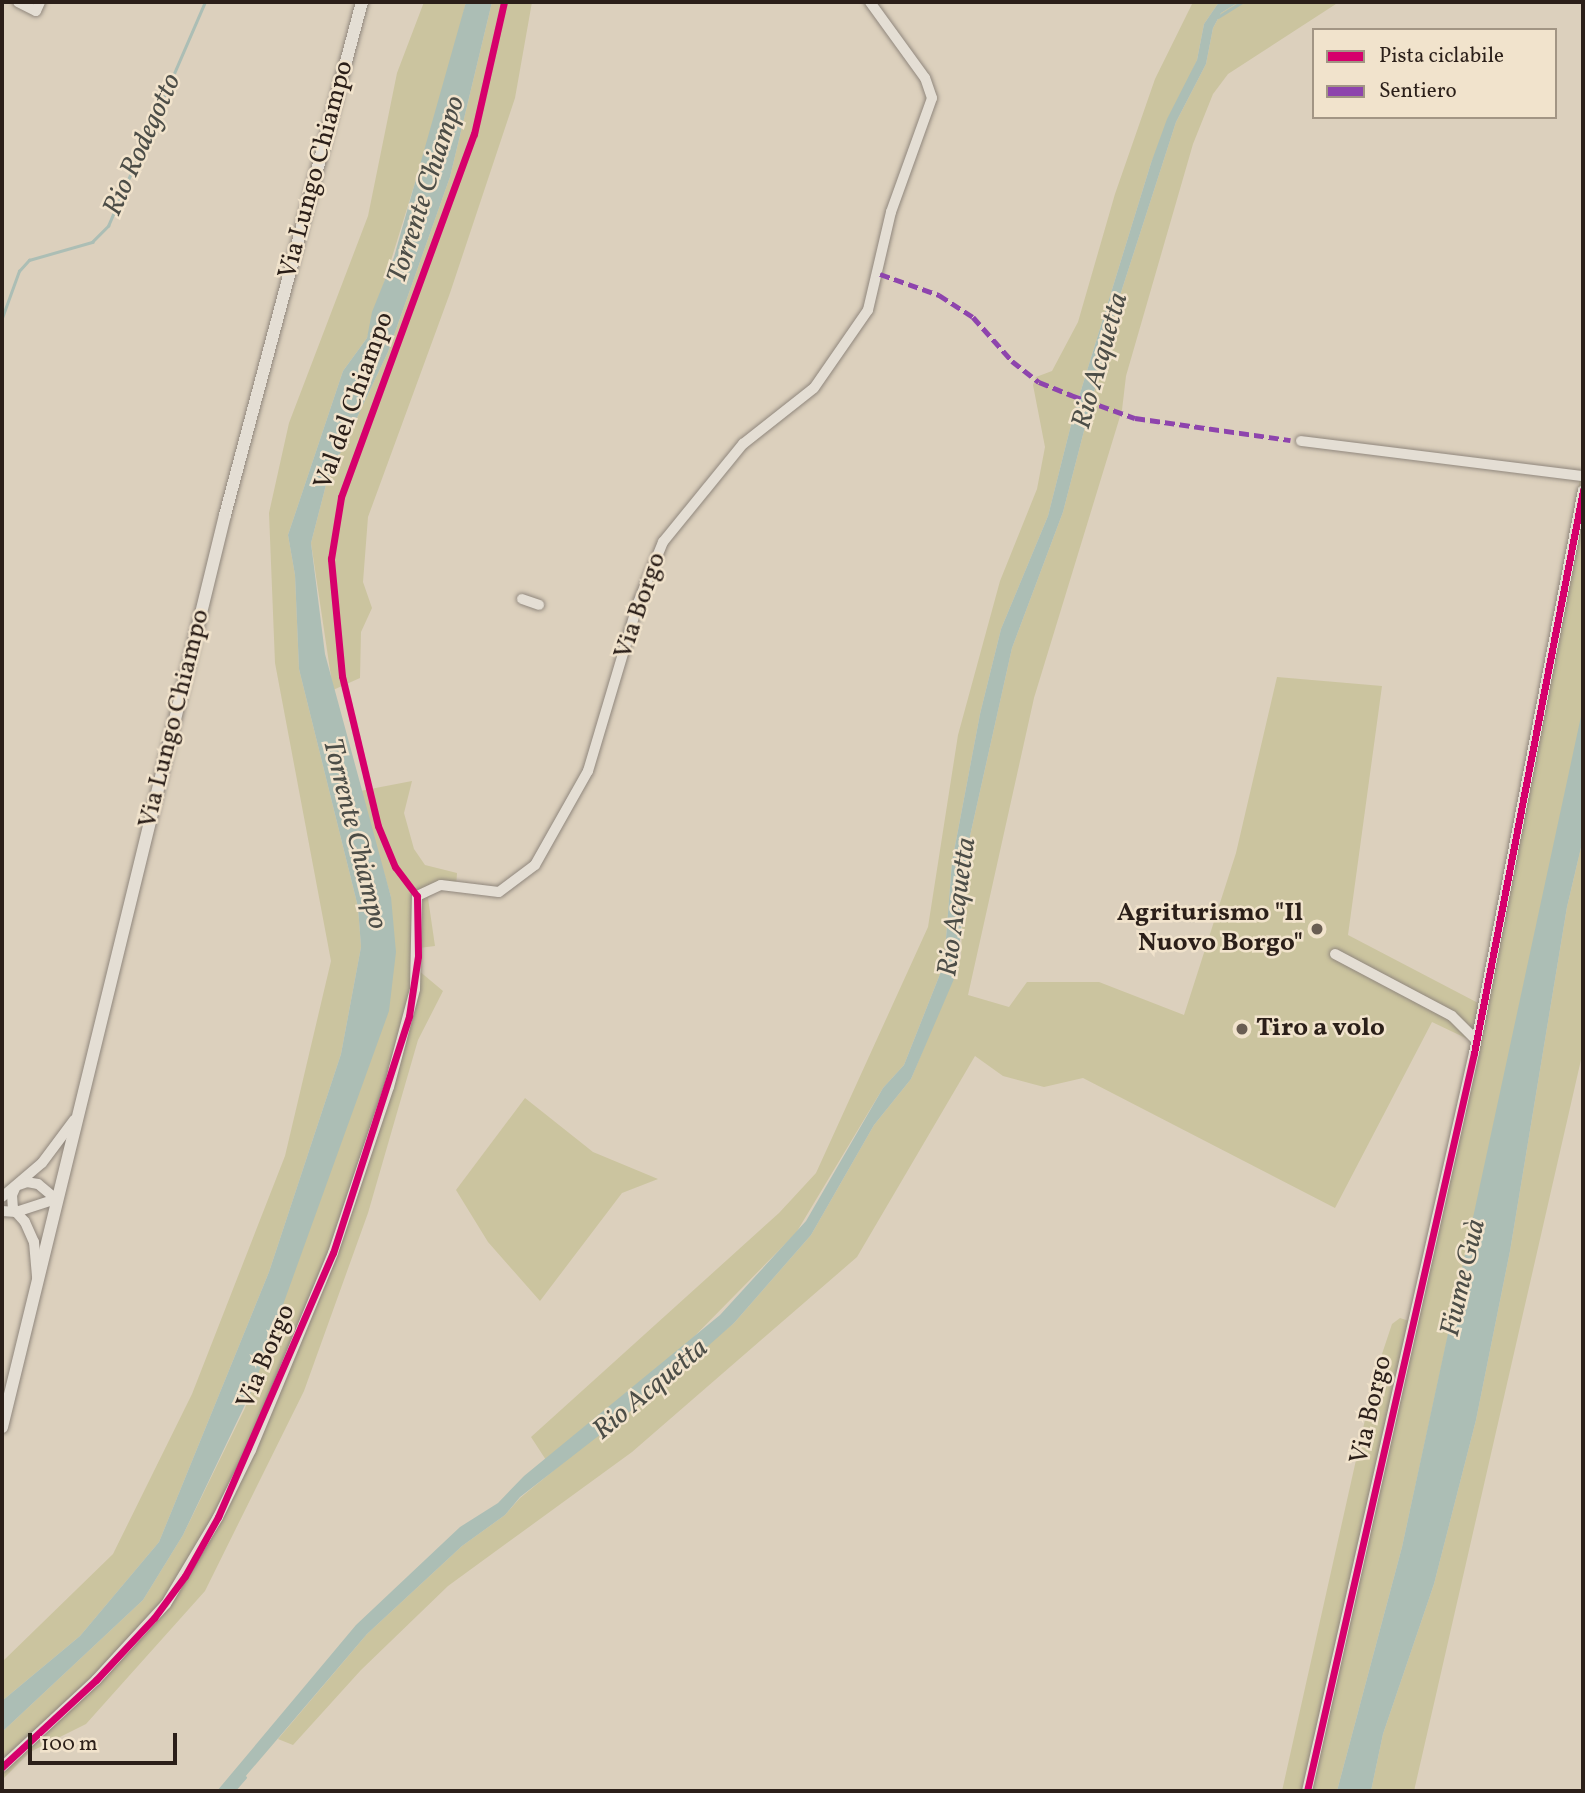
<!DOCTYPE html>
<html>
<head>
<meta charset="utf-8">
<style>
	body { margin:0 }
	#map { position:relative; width:1585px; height:1793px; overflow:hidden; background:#dcd0bd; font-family:Vollkorn,serif }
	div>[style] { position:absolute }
	.green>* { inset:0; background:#cbc49f }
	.water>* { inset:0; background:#acbeb5 }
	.stream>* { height:2.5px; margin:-1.25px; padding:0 1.25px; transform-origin:1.25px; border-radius:1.25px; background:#acbeb5 }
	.roads { filter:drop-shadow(0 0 2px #90877d) drop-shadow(0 0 2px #90877d) }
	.street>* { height:10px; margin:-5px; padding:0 5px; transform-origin:5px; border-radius:5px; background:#e4ded4 }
	.secondary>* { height:12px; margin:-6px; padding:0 6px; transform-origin:6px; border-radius:6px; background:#e4ded4 }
	.quiet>* { height:5px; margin-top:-2.5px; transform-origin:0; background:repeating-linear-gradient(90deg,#8e44ad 0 10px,transparent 0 15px) }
	.cycleway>* { height:7px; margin:-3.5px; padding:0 3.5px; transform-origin:3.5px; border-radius:3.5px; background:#d6006c }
	.dots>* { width:19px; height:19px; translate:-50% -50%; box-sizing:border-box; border:4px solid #f1e3cc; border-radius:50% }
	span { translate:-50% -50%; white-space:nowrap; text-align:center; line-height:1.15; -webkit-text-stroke:5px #f1e3cc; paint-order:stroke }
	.street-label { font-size:26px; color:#2b1f19 }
	.poi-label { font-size:26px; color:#2b1f19; font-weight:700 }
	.right { translate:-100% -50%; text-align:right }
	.left { translate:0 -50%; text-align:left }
	.water-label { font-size:28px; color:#4c4d47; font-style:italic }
	.frame { position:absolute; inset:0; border:4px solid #2b1f19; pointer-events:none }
	.legend { position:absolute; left:1312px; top:28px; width:245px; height:91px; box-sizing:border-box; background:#f1e3cc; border:2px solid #a29584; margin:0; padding:9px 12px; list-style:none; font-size:21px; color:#2b1f19 }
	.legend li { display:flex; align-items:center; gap:14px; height:35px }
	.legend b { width:35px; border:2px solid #a29584 }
	.scale { position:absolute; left:28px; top:1733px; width:149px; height:32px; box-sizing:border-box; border:4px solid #2b1f19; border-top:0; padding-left:9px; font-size:21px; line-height:24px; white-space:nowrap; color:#2b1f19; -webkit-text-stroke:5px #f1e3cc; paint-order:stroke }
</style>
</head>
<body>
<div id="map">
	<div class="green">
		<div style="clip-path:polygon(424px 2px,466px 2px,449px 73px,367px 338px,343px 371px,288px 535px,295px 575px,299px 669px,358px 907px,361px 947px,341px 1054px,269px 1272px,159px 1542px,80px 1636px,2px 1701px,2px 1662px,113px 1554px,192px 1394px,285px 1156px,331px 961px,275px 663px,269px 513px,289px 423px,368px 216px,397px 73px)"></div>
		<div style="clip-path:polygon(492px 2px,532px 2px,515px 98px,450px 293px,368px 517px,363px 582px,372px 608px,361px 632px,360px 678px,333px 690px,311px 543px,327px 481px,388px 352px,450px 177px)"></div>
		<div style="clip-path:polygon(1193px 2px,1219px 2px,1204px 24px,1197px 60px,1151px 163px,1074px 413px,1048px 516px,1001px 629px,980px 714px,952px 862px,944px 964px,904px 1065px,883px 1088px,796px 1233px,677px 1354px,546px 1460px,531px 1437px,779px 1213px,816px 1173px,928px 927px,958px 735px,1000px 581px,1037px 489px,1045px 447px,1033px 385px,1036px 377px,1052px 371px,1078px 322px,1115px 194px,1155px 79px)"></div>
		<div style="clip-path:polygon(1239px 2px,1339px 2px,1228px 74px,1213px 94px,1193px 144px,1126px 376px,1122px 410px,1034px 698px,968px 995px,1009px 1007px,1027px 982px,1099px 982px,1184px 1015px,1236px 853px,1277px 677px,1382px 686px,1348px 935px,1480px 1004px,1583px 463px,1583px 707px,1579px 733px,1402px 1547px,1337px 1791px,1282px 1791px,1375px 1375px,1392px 1324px,1400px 1318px,1415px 1323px,1474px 1042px,1432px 1022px,1335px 1208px,1083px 1078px,1044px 1087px,1003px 1076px,975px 1056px,857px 1257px,632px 1452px,448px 1586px,361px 1670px,293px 1745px,278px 1739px,367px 1634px,462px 1546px,505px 1515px,520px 1498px,734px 1323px,811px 1235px,874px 1125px,911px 1079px,961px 958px,963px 889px,970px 836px,1012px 648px,1063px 512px,1115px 311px,1176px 122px,1206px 64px,1213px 28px,1221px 13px)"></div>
		<div style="clip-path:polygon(412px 781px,404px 813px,414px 849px,425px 865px,457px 873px,456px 887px,444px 884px,428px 898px,435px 946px,419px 948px,418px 970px,443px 991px,418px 1040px,368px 1213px,304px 1391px,205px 1591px,86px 1724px,30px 1752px,2px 1780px,2px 1732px,143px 1600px,183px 1535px,245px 1408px,266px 1348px,391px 897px,360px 791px)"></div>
		<div style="clip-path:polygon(1583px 839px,1583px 1051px,1414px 1791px,1371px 1791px,1383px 1734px,1434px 1584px,1476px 1420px,1510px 1251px,1567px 907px)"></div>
		<div style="clip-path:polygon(525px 1098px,593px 1152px,658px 1179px,622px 1193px,540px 1301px,488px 1242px,456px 1190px)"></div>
	</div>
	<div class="water">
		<div style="clip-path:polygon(466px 2px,492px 2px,450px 177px,388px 352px,327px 481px,311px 543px,325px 654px,391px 897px,396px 952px,389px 1011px,253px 1388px,183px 1535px,143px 1600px,2px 1732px,2px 1701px,80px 1636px,159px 1542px,269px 1272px,341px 1054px,361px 947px,358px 907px,299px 669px,295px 575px,288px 535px,343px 371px,367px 338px,372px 312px,394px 257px)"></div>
		<div style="clip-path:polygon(1219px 2px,1239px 2px,1221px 13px,1213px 28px,1206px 64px,1176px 122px,1115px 311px,1063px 512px,1012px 648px,970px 836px,957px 972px,911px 1079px,874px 1125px,811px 1235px,734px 1323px,664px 1385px,520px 1497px,505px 1515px,462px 1546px,367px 1634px,233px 1791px,217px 1791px,356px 1625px,460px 1527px,498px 1503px,524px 1476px,720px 1315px,806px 1221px,883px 1088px,904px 1065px,944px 964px,952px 862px,980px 714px,1001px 629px,1048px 516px,1074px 413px,1151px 163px,1167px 119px,1197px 60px,1204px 24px)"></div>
		<div style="clip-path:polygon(1583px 707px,1583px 839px,1567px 907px,1510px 1251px,1476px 1420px,1434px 1584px,1383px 1734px,1371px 1791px,1337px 1791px,1402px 1547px)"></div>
	</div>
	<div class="stream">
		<div style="left:1218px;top:17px;width:28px;rotate:-32deg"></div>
		<div style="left:2px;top:318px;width:50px;rotate:-70.1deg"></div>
		<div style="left:19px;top:271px;width:15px;rotate:-48deg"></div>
		<div style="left:29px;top:260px;width:66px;rotate:-15.9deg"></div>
		<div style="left:92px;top:242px;width:23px;rotate:-45deg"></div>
		<div style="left:108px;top:226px;width:244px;rotate:-66.6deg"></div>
		<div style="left:233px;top:1791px;width:18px;rotate:-49deg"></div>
	</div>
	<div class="roads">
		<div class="street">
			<div style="left:18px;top:2px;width:20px;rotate:27deg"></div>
			<div style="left:36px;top:11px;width:10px;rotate:-66deg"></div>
			<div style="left:1301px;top:441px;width:284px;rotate:7.1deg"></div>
			<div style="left:522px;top:599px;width:18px;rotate:19deg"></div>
			<div style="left:1335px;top:954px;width:132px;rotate:27.9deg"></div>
			<div style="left:1452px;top:1016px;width:33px;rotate:45deg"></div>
			<div style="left:2px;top:1197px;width:52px;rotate:-40.4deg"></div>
			<div style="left:42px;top:1163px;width:54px;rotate:-53.3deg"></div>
			<div style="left:2px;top:1211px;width:14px;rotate:4deg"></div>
			<div style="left:16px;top:1212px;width:42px;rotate:-18deg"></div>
			<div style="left:56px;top:1199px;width:23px;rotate:-140deg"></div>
			<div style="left:38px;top:1184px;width:11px;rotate:-170deg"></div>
			<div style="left:27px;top:1182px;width:12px;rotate:160deg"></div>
			<div style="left:16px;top:1186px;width:10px;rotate:114deg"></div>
			<div style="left:12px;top:1195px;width:13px;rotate:86deg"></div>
			<div style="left:13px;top:1208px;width:5px;rotate:53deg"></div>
			<div style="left:16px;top:1212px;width:13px;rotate:48deg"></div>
			<div style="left:25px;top:1222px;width:22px;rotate:66deg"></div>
			<div style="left:34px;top:1242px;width:37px;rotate:85deg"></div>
			<div style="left:2px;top:1767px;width:128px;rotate:-42.8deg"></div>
			<div style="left:96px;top:1680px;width:103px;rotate:-47.4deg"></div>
			<div style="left:166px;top:1604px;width:101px;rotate:-59.1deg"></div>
			<div style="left:218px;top:1517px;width:75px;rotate:-63.8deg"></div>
			<div style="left:251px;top:1450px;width:213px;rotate:-67.4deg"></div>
			<div style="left:333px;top:1253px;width:175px;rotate:-71.4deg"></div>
			<div style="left:389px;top:1087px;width:101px;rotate:-75.1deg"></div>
			<div style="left:415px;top:989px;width:93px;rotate:-88.8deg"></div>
			<div style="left:417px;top:896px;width:26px;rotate:-25deg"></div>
			<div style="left:441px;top:885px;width:58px;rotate:6.9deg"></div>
			<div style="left:499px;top:892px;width:45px;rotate:-36.9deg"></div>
			<div style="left:535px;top:865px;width:108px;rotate:-60.6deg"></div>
			<div style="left:588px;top:771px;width:175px;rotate:-73.4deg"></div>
			<div style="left:638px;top:603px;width:66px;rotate:-67.7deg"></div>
			<div style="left:663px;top:542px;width:127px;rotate:-50.8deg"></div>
			<div style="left:743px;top:444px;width:90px;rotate:-38.3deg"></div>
			<div style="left:814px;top:388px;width:95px;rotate:-55.3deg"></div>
			<div style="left:868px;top:310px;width:101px;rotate:-76.8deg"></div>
			<div style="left:891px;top:212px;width:121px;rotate:-70.2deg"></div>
			<div style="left:932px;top:98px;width:21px;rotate:-109deg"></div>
			<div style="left:925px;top:78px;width:94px;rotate:-125.9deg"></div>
			<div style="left:1307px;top:1791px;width:757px;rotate:-77.25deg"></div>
			<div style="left:1474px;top:1053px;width:573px;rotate:-79.04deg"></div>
		</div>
		<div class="secondary">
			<div style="left:2px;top:1427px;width:939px;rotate:-76.26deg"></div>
			<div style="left:225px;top:515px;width:531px;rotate:-75.05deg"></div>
		</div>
	</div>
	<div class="quiet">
		<div style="left:880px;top:274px;width:63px;rotate:19.6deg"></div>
		<div style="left:939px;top:295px;width:40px;rotate:32.9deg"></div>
		<div style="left:973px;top:317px;width:59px;rotate:48.4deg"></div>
		<div style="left:1012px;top:361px;width:34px;rotate:38deg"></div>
		<div style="left:1039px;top:382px;width:35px;rotate:22deg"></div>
		<div style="left:1071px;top:395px;width:68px;rotate:19.8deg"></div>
		<div style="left:1135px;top:418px;width:157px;rotate:8.1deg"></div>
	</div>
	<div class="cycleway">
		<div style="left:2px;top:1767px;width:128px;rotate:-42.8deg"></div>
		<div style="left:96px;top:1680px;width:85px;rotate:-46.9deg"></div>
		<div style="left:154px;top:1618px;width:52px;rotate:-53.6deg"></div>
		<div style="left:185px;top:1576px;width:68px;rotate:-60.8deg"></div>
		<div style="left:218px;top:1517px;width:288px;rotate:-66.5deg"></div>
		<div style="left:333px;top:1253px;width:249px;rotate:-72.2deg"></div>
		<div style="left:409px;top:1016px;width:61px;rotate:-81.5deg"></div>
		<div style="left:418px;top:956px;width:60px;rotate:-91deg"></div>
		<div style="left:417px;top:896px;width:36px;rotate:-127deg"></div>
		<div style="left:395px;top:867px;width:44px;rotate:-112.5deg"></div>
		<div style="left:378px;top:826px;width:154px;rotate:-103.5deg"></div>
		<div style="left:342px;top:676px;width:118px;rotate:-95.4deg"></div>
		<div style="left:331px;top:559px;width:63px;rotate:-80.8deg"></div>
		<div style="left:341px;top:497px;width:387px;rotate:-69.9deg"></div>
		<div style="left:474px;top:134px;width:135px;rotate:-77.2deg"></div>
		<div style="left:1307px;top:1791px;width:757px;rotate:-77.25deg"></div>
		<div style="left:1474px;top:1053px;width:573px;rotate:-79.04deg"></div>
	</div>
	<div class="dots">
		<div style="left:1317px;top:929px;background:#695d52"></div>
		<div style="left:1242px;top:1029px;background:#695d52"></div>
	</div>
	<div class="street-label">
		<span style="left:317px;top:170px;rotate:-75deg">Via Lungo Chiampo</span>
		<span style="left:355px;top:401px;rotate:-70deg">Val del Chiampo</span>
		<span style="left:641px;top:606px;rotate:-71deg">Via Borgo</span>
		<span style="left:175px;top:719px;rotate:-76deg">Via Lungo Chiampo</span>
		<span style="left:267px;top:1357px;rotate:-67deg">Via Borgo</span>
		<span style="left:1372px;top:1410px;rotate:-77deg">Via Borgo</span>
	</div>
	<div class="poi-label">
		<span class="right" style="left:1303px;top:929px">Agriturismo "Il<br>Nuovo Borgo"</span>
		<span class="left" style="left:1256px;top:1029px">Tiro a volo</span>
	</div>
	<div class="water-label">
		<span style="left:143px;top:145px;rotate:-66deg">Rio Rodegotto</span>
		<span style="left:427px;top:190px;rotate:-72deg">Torrente Chiampo</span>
		<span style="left:1101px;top:361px;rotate:-74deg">Rio Acquetta</span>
		<span style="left:354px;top:834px;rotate:76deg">Torrente Chiampo</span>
		<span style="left:958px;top:907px;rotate:-82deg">Rio Acquetta</span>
		<span style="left:1464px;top:1278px;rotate:-77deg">Fiume Guà</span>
		<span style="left:651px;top:1390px;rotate:-40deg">Rio Acquetta</span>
	</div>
	<div class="frame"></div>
	<ul class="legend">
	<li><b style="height:9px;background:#d6006c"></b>Pista ciclabile</li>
	<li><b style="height:9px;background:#8e44ad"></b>Sentiero</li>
	</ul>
	<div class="scale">100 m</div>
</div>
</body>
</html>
